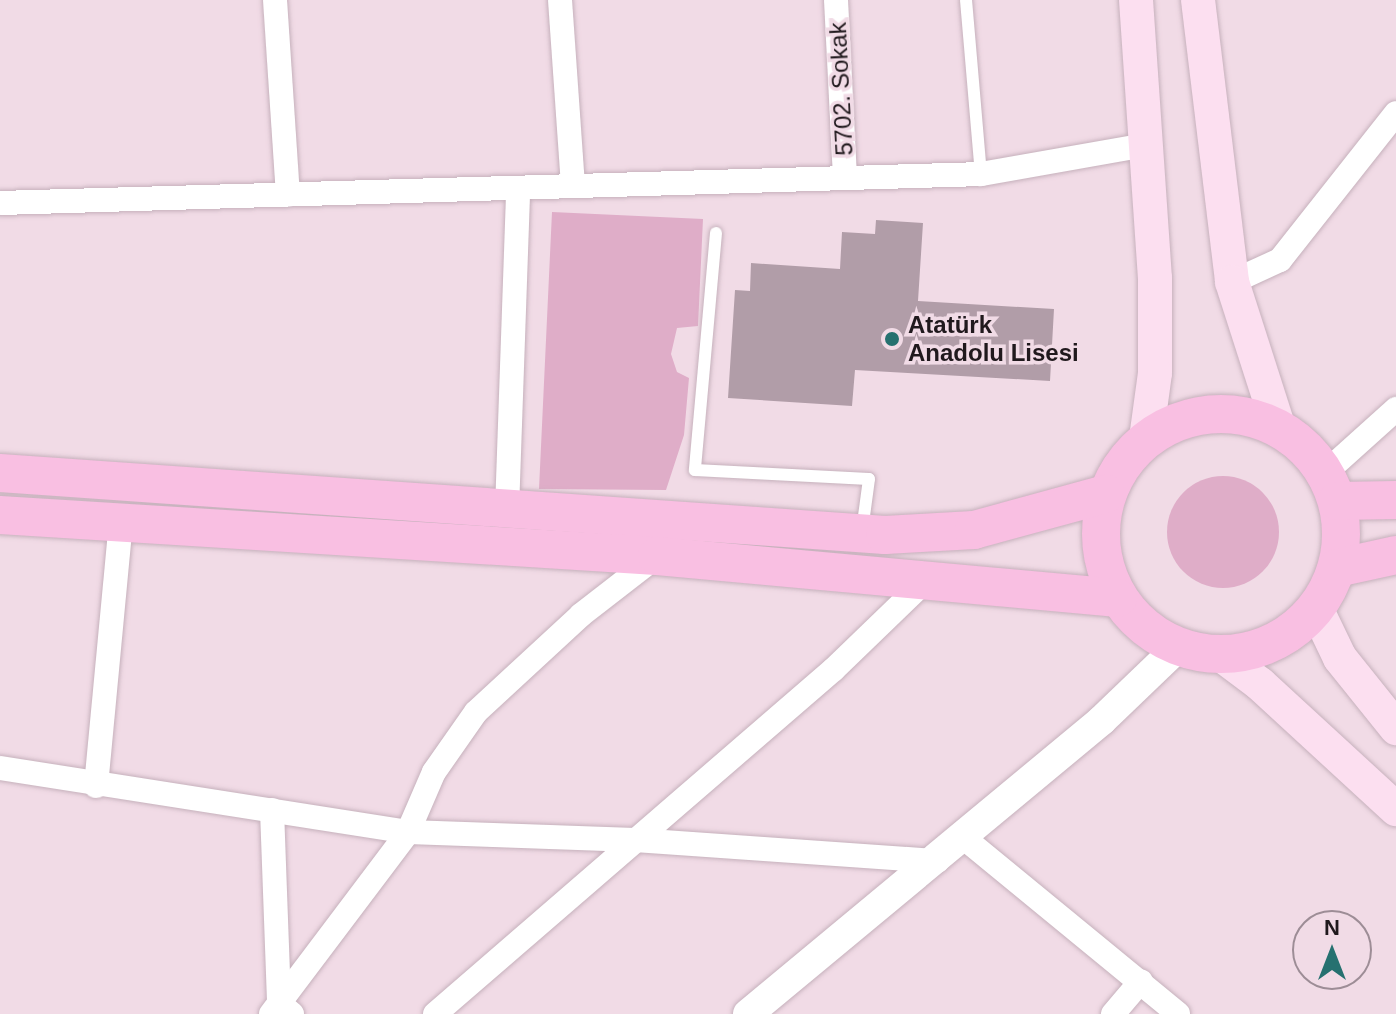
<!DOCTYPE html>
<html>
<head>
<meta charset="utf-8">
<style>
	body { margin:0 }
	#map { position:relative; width:1396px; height:1014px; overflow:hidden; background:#f1dbe6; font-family:Helvetica,sans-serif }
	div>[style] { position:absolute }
	.green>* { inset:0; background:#dfadc8 }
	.round { border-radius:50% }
	.building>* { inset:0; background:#b19da8 }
	.roads { filter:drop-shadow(0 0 2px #c6b1bc) drop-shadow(0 0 2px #c6b1bc) }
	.service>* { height:12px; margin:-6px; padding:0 6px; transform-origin:6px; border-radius:6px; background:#fff }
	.minor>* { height:24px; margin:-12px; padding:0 12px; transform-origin:12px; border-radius:12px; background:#fff }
	.tertiary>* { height:30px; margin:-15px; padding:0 15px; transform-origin:15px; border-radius:15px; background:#fff }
	.secondary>* { height:34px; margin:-17px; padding:0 17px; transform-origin:17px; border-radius:17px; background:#fcdff0 }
	.primary>* { height:38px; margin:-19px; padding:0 19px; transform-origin:19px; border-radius:19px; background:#f9bfe2 }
	.primary>.ring { margin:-19px; padding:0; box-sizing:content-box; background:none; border:38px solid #f9bfe2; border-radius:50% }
	.dots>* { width:22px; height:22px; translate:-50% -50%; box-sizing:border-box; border:4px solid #f1dbe6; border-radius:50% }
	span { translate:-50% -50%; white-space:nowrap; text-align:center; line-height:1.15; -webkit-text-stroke:7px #f1dbe6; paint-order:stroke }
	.street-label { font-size:24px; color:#20191d }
	.poi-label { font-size:24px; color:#20191d; font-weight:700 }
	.left { translate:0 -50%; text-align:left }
	.north { position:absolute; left:1292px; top:910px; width:80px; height:80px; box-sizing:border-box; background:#f1dbe6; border:2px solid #9d8d96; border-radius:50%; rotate:0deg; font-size:22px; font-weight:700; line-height:32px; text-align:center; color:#20191d }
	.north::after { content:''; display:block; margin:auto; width:28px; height:36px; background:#267170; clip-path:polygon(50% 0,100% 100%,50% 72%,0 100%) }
</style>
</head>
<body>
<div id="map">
	<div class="green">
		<div style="clip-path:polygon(552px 212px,703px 219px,698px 326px,677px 328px,671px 354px,677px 372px,689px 378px,684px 435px,666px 490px,539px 489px)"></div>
		<div class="round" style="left:1167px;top:476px;width:112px;height:112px"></div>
	</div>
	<div class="building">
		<div style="clip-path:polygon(876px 220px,923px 223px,918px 301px,1054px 309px,1050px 381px,855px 370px,852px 406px,728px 398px,735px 290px,750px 291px,751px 263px,840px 269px,842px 232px,875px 234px)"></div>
	</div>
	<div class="roads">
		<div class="service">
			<div style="left:966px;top:0;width:175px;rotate:85.1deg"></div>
			<div style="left:716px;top:233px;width:238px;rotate:95.1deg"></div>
			<div style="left:695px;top:470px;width:174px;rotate:3deg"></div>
			<div style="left:869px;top:479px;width:52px;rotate:97.7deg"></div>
		</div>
		<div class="minor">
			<div style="left:275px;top:0;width:195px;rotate:86.2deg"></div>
			<div style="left:560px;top:0;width:186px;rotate:86deg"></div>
			<div style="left:836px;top:0;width:178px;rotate:87.1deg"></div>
			<div style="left:0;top:203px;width:981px;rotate:-1.69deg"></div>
			<div style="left:981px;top:174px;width:168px;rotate:-10deg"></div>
			<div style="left:1232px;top:282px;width:53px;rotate:-24.6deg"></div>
			<div style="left:1280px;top:260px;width:187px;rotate:-51.7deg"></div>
			<div style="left:1325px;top:473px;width:96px;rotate:-42deg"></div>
			<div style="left:507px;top:510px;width:322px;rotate:-88deg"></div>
			<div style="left:0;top:768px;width:413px;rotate:8.9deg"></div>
			<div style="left:408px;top:832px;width:227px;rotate:2deg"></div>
			<div style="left:635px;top:840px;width:303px;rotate:4deg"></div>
			<div style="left:96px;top:786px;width:264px;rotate:-84.6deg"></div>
			<div style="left:272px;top:810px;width:193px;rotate:87.9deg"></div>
			<div style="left:279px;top:1003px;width:17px;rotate:40deg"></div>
			<div style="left:964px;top:838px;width:277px;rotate:39.4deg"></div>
			<div style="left:271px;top:1014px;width:228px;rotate:-53deg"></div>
			<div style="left:408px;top:832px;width:65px;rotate:-66.6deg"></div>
			<div style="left:434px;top:772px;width:73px;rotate:-55deg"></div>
			<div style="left:476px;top:712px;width:143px;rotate:-42.7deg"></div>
			<div style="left:581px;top:615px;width:96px;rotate:-37.8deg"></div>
			<div style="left:435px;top:1014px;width:527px;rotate:-40.85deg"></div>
			<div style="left:834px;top:669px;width:125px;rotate:-44deg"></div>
			<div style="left:1113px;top:1014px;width:43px;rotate:-49.7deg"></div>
		</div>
		<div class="tertiary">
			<div style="left:748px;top:1014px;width:460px;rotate:-39.7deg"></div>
			<div style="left:1102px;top:720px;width:105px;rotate:-43.8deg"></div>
		</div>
		<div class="secondary">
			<div style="left:1136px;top:0;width:279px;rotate:86.1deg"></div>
			<div style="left:1155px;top:278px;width:95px;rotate:90deg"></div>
			<div style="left:1155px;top:373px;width:67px;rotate:97.8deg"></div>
			<div style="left:1198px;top:0;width:284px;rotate:83.1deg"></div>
			<div style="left:1232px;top:282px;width:153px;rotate:72.2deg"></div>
			<div style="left:1316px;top:608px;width:55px;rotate:64.4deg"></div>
			<div style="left:1340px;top:658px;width:90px;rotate:51.3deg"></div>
			<div style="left:1220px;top:654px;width:50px;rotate:36.9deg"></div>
			<div style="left:1260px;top:684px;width:185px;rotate:42.6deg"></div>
		</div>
		<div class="primary">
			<div class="ring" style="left:1101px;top:414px;width:202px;height:202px"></div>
			<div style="left:0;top:473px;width:887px;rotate:4.01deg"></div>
			<div style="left:885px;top:535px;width:89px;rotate:-3.2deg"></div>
			<div style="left:974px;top:530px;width:137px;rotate:-15.3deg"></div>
			<div style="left:1337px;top:501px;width:59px;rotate:-1deg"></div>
			<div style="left:0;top:515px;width:658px;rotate:3.57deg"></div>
			<div style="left:657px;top:556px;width:463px;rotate:5.2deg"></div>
			<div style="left:1337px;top:568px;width:60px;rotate:-12.4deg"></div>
		</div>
	</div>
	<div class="dots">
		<div style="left:892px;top:339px;background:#267170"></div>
	</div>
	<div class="street-label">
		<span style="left:841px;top:89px;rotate:-93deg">5702. Sokak</span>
	</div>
	<div class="poi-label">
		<span class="left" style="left:908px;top:339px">Atatürk<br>Anadolu Lisesi</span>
	</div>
	<div class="north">N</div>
</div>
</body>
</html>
